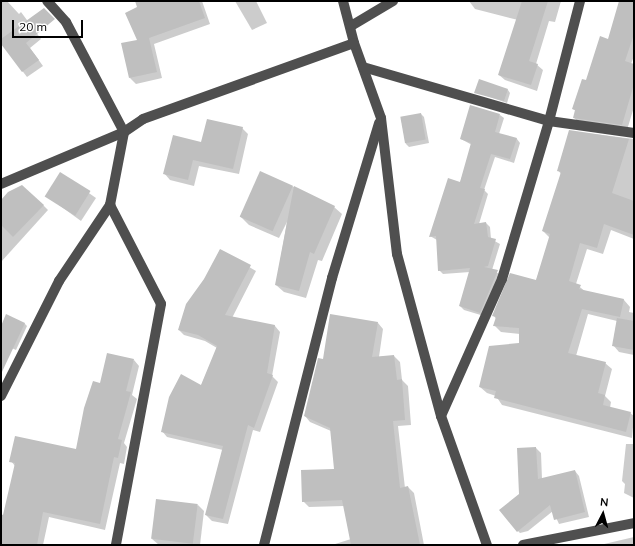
<!DOCTYPE html>
<html>
<head>
<meta charset="utf-8">
<style>
	body { margin:0 }
	#map { position:relative; width:635px; height:546px; overflow:hidden; background:#fff; font-family:Mulish,sans-serif }
	div>[style] { position:absolute }
	.shadow>* { inset:0; background:#0003 }
	.building>* { inset:0; background:#bfbfbf; transform-origin:0 0 }
	.minor>* { height:10px; margin:-5px; padding:0 5px; transform-origin:5px; border-radius:5px; background:#4f4f4f }
	span { translate:-50% -50%; white-space:nowrap; text-align:center; line-height:1.15; -webkit-text-stroke:3.5px #fff; paint-order:stroke }
	.frame { position:absolute; inset:0; border:2px solid #000; pointer-events:none }
	.north { position:absolute; left:583px; top:494px; width:40px; height:40px; -webkit-text-stroke:3px #fff; paint-order:stroke; rotate:6deg; font-size:11px; font-weight:700; line-height:16px; text-align:center; color:#000 }
	.north::after { content:''; display:block; margin:auto; width:14px; height:18px; background:#000; clip-path:polygon(50% 0,100% 100%,50% 72%,0 100%) }
	.scale { position:absolute; left:12px; top:20px; width:71px; height:18px; box-sizing:border-box; border:2px solid #000; border-top:0; padding-left:5px; font-size:12px; line-height:14px; white-space:nowrap; color:#000; -webkit-text-stroke:3px #fff; paint-order:stroke }
</style>
</head>
<body>
<div id="map">
	<div class="shadow">
		<div style="clip-path:polygon(1px 1px,7px 1px,19px 14px,21px 12px,41px 39px,30px 48px,43px 66px,27px 77px,1px 43px)"></div>
		<div style="clip-path:polygon(136px 1px,202px 1px,210px 24px,154px 44px,162px 78px,136px 84px,130px 78px,139px 41px,138px 8px)"></div>
		<div style="clip-path:polygon(235px 1px,256px 1px,267px 23px,252px 30px)"></div>
		<div style="clip-path:polygon(469px 1px,561px 1px,555px 22px,549px 21px,536px 64px,543px 70px,537px 91px,505px 80px,499px 75px,518px 20px,475px 9px)"></div>
		<div style="clip-path:polygon(620px 1px,634px 1px,634px 56px,631px 64px,634px 65px,634px 107px,627px 130px,580px 123px,574px 118px,576px 111px,573px 109px,609px 40px)"></div>
		<div style="clip-path:polygon(508px 90px,510px 93px,507px 103px,475px 92px)"></div>
		<div style="clip-path:polygon(421px 114px,424px 117px,429px 143px,409px 147px,406px 144px,401px 118px)"></div>
		<div style="clip-path:polygon(500px 115px,504px 118px,499px 134px,517px 139px,520px 143px,514px 163px,495px 157px,484px 190px,488px 194px,479px 224px,486px 223px,490px 227px,491px 239px,500px 244px,492px 270px,501px 275px,484px 316px,464px 310px,460px 306px,470px 272px,443px 274px,439px 270px,437px 240px,430px 236px,460px 183px,472px 145px,461px 139px)"></div>
		<div style="clip-path:polygon(242px 128px,248px 134px,239px 174px,199px 166px,194px 186px,170px 180px,164px 173px,202px 144px)"></div>
		<div style="clip-path:polygon(570px 131px,634px 139px,634px 239px,611px 230px,603px 254px,587px 249px,576px 284px,586px 292px,624px 300px,630px 307px,629px 312px,634px 313px,634px 355px,619px 352px,613px 345px,617px 321px,588px 314px,576px 356px,605px 363px,612px 369px,605px 396px,611px 402px,610px 408px,630px 413px,634px 416px,632px 438px,502px 405px,496px 396px,487px 393px,480px 387px,520px 344px,520px 334px,501px 332px,495px 326px,496px 319px,494px 316px,536px 281px,550px 238px,543px 231px,561px 174px,558px 170px)"></div>
		<div style="clip-path:polygon(70px 180px,96px 198px,81px 221px,59px 205px)"></div>
		<div style="clip-path:polygon(292px 186px,334px 207px,342px 214px,322px 261px,318px 260px,306px 298px,284px 292px,276px 285px,287px 222px,279px 238px,249px 225px,240px 216px)"></div>
		<div style="clip-path:polygon(1px 201px,42px 204px,48px 210px,1px 262px)"></div>
		<div style="clip-path:polygon(220px 250px,256px 271px,232px 318px,275px 326px,280px 332px,272px 376px,278px 382px,260px 432px,253px 430px,228px 524px,212px 521px,206px 515px,223px 450px,167px 437px,162px 431px,201px 386px,217px 348px,205px 341px,184px 335px,179px 330px)"></div>
		<div style="clip-path:polygon(24px 323px,27px 326px,16px 350px,1px 343px,1px 328px)"></div>
		<div style="clip-path:polygon(378px 323px,383px 329px,379px 357px,394px 356px,400px 362px,402px 380px,408px 386px,411px 425px,398px 426px,405px 488px,408px 487px,414px 493px,424px 545px,332px 545px,351px 539px,344px 506px,309px 507px,303px 501px,335px 470px,331px 431px,310px 422px,305px 416px,324px 360px)"></div>
		<div style="clip-path:polygon(134px 360px,139px 366px,132px 395px,137px 399px,124px 443px,127px 447px,124px 464px,120px 463px,105px 530px,49px 517px,43px 545px,1px 545px,1px 515px,4px 516px,15px 466px,11px 461px,76px 450px,100px 384px)"></div>
		<div style="clip-path:polygon(626px 444px,634px 444px,634px 498px,624px 493px,625px 484px,622px 481px)"></div>
		<div style="clip-path:polygon(536px 448px,541px 453px,542px 479px,575px 471px,579px 476px,589px 517px,559px 524px,553px 511px,528px 531px,520px 533px,515px 528px,520px 494px)"></div>
		<div style="clip-path:polygon(198px 505px,204px 511px,200px 545px,159px 545px,152px 539px)"></div>
		<div style="clip-path:polygon(634px 537px,634px 545px,600px 545px)"></div>
	</div>
	<div class="building">
		<div style="clip-path:polygon(135px 1px,199px 1px,205px 18px,149px 38px,157px 72px,129px 78px,121px 43px,137px 40px,125px 13px,137px 7px)"></div>
		<div style="clip-path:polygon(522px 1px,548px 1px,529px 61px,538px 64px,531px 85px,498px 75px)"></div>
		<div style="clip-path:polygon(619px 1px,634px 1px,634px 34px,625px 61px,634px 64px,634px 84px,622px 125px,573px 118px,575px 110px,572px 109px,582px 79px,586px 80px,600px 36px,608px 39px)"></div>
		<div style="clip-path:polygon(44px 8px,55px 19px,26px 43px,39px 60px,22px 72px,1px 44px,1px 39px)"></div>
		<div style="clip-path:polygon(479px 79px,508px 89px,504px 101px,474px 93px)"></div>
		<div style="clip-path:polygon(470px 105px,500px 114px,495px 132px,517px 138px,510px 159px,491px 154px,480px 188px,485px 189px,474px 224px,486px 222px,488px 237px,496px 239px,488px 266px,484px 267px,498px 270px,480px 313px,459px 306px,470px 268px,438px 271px,436px 236px,429px 237px,448px 178px,460px 182px,471px 143px,460px 139px)"></div>
		<div style="left:421px;top:113px;width:27px;height:21px;rotate:80deg"></div>
		<div style="clip-path:polygon(207px 119px,243px 127px,233px 169px,193px 160px,188px 180px,163px 174px,173px 135px,201px 142px)"></div>
		<div style="clip-path:polygon(569px 130px,629px 139px,612px 193px,634px 201px,634px 235px,604px 224px,597px 248px,580px 243px,569px 281px,581px 285px,579px 289px,624px 299px,620px 317px,582px 309px,568px 353px,606px 362px,598px 393px,605px 395px,603px 405px,631px 412px,626px 432px,494px 398px,496px 391px,479px 387px,489px 346px,519px 343px,519px 328px,493px 326px,496px 317px,492px 316px,510px 273px,536px 280px,550px 234px,542px 231px,561px 172px,557px 171px)"></div>
		<div style="left:260px;top:171px;width:36px;height:50px;rotate:24deg"></div>
		<div style="left:60px;top:172px;width:36px;height:29px;rotate:32deg"></div>
		<div style="clip-path:polygon(22px 185px,44px 205px,13px 237px,1px 225px,1px 200px,8px 192px)"></div>
		<div style="clip-path:polygon(294px 186px,335px 206px,314px 254px,310px 252px,299px 291px,275px 285px)"></div>
		<div style="clip-path:polygon(220px 249px,251px 265px,225px 315px,275px 325px,267px 373px,273px 375px,254px 428px,248px 425px,223px 519px,205px 515px,223px 446px,161px 432px,169px 397px,181px 374px,201px 385px,217px 346px,198px 335px,178px 330px,186px 304px,204px 279px)"></div>
		<div style="clip-path:polygon(6px 314px,25px 323px,1px 374px,1px 326px)"></div>
		<div style="clip-path:polygon(330px 314px,378px 322px,372px 357px,394px 355px,397px 380px,402px 379px,405px 420px,393px 421px,400px 488px,408px 486px,420px 545px,351px 545px,342px 500px,302px 502px,301px 470px,334px 469px,330px 428px,304px 416px,318px 358px,323px 359px)"></div>
		<div style="clip-path:polygon(617px 318px,634px 321px,634px 350px,612px 346px)"></div>
		<div style="clip-path:polygon(107px 353px,134px 359px,126px 391px,131px 392px,118px 439px,122px 440px,118px 458px,114px 457px,100px 524px,43px 512px,37px 545px,1px 545px,1px 514px,3px 515px,15px 463px,9px 462px,15px 436px,76px 449px,84px 408px,93px 381px,100px 383px)"></div>
		<div style="clip-path:polygon(536px 447px,538px 479px,575px 470px,585px 512px,554px 520px,550px 505px,517px 532px,499px 510px,519px 494px,517px 448px)"></div>
		<div style="left:156px;top:499px;width:42px;height:40px;rotate:7deg"></div>
	</div>
	<div class="minor">
		<div style="left:343px;top:1px;width:43px;rotate:75.3deg"></div>
		<div style="left:354px;top:43px;width:80px;rotate:70.2deg"></div>
		<div style="left:381px;top:118px;width:137px;rotate:83.3deg"></div>
		<div style="left:397px;top:254px;width:168px;rotate:74.8deg"></div>
		<div style="left:441px;top:416px;width:137px;rotate:70.4deg"></div>
		<div style="left:351px;top:26px;width:49px;rotate:-30.8deg"></div>
		<div style="left:363px;top:67px;width:194px;rotate:16.2deg"></div>
		<div style="left:549px;top:121px;width:86px;rotate:8deg"></div>
		<div style="left:1px;top:184px;width:134px;rotate:-22.9deg"></div>
		<div style="left:124px;top:132px;width:23px;rotate:-34deg"></div>
		<div style="left:143px;top:119px;width:224px;rotate:-19.8deg"></div>
		<div style="left:110px;top:205px;width:111px;rotate:62.7deg"></div>
		<div style="left:161px;top:304px;width:245px;rotate:100.6deg"></div>
		<div style="left:1px;top:396px;width:129px;rotate:-63.2deg"></div>
		<div style="left:59px;top:281px;width:92px;rotate:-56.1deg"></div>
		<div style="left:110px;top:205px;width:74px;rotate:-79.1deg"></div>
		<div style="left:124px;top:132px;width:124px;rotate:-117.8deg"></div>
		<div style="left:66px;top:22px;width:28px;rotate:-132deg"></div>
		<div style="left:441px;top:416px;width:150px;rotate:-66deg"></div>
		<div style="left:502px;top:279px;width:165px;rotate:-73.4deg"></div>
		<div style="left:549px;top:121px;width:124px;rotate:-75.5deg"></div>
		<div style="left:264px;top:545px;width:276px;rotate:-75.7deg"></div>
		<div style="left:332px;top:278px;width:162px;rotate:-73.1deg"></div>
		<div style="left:523px;top:545px;width:113px;rotate:-11.2deg"></div>
	</div>
	<div class="frame"></div>
	<div class="north">N</div>
	<div class="scale">20 m</div>
</div>
</body>
</html>
